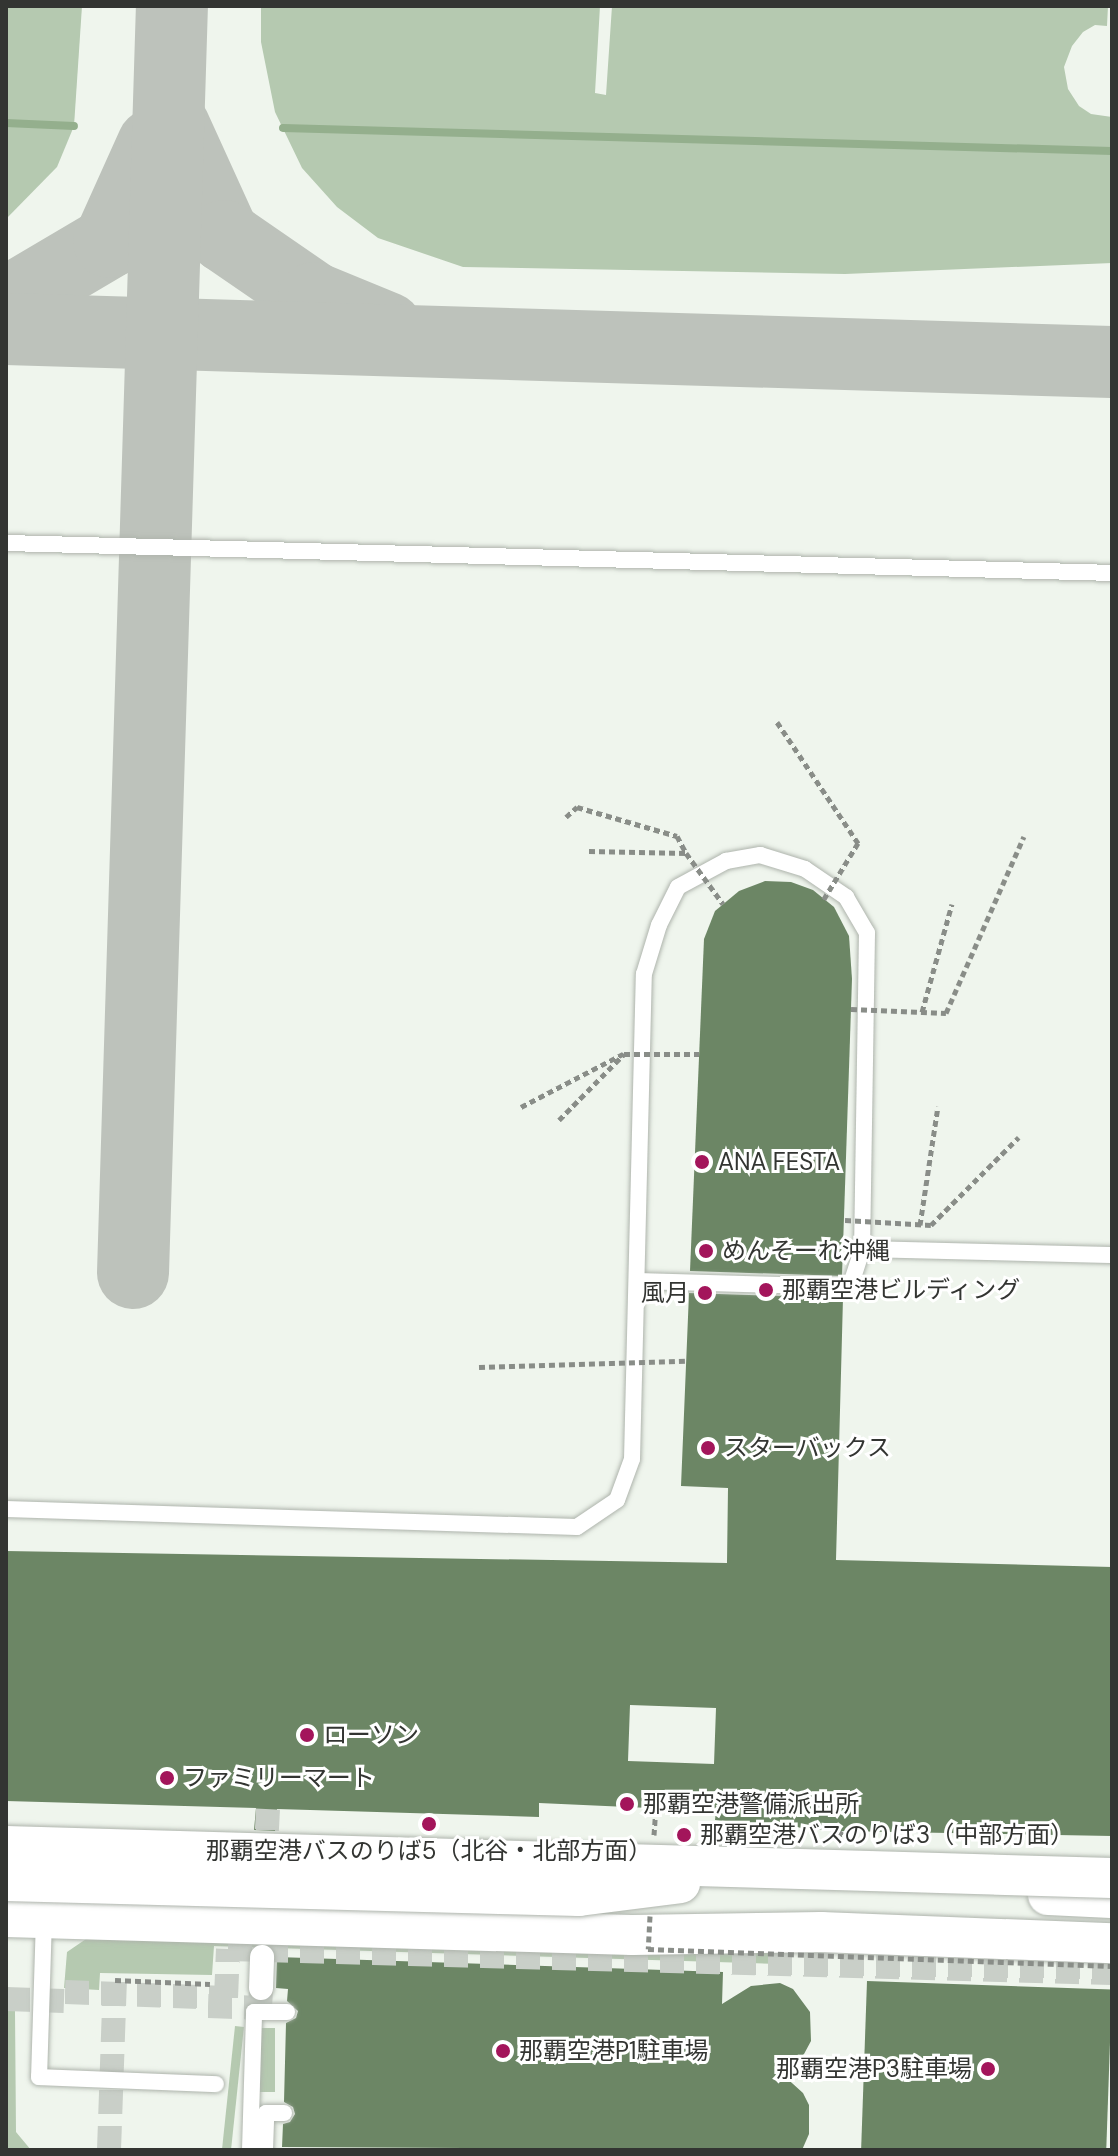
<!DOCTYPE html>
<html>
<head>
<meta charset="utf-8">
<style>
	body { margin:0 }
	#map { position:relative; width:1118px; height:2156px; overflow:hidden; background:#eff5ed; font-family:"DM Sans","Noto Sans JP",sans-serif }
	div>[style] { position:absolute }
	.green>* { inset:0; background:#b5c9b0; transform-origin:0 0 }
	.stream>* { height:8px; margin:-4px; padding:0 4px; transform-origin:4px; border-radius:4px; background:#94af8d }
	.taxiway>* { height:72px; margin:-36px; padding:0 36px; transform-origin:36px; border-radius:36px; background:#bdc2bb }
	.building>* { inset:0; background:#6c8665; transform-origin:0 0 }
	.pedestrian-tunnel>* { height:24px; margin-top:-12px; transform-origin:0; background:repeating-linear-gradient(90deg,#c9cfc8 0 24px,transparent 0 36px) }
	.path>* { height:5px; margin-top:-2.5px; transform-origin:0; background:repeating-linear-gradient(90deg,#898d88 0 6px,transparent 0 10px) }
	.roads { filter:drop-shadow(0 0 2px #aeb4ac) drop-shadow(0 0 2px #aeb4ac) }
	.service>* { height:16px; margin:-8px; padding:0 8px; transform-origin:8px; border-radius:8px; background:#fff }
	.pedestrian>* { height:24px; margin:-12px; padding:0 12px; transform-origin:12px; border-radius:12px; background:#fff }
	.tertiary>* { height:40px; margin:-20px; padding:0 20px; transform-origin:20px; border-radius:20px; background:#fff }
	.path-bridge>* { height:5px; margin-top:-2.5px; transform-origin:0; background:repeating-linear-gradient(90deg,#898d88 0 6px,transparent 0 10px) }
	.bridges { filter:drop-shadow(0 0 2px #aeb4ac) drop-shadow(0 0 2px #aeb4ac) }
	.tertiary-bridge>* { height:40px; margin:-20px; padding:0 20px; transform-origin:20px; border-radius:20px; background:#fff }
	.dots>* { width:22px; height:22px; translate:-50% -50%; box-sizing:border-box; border:4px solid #fff; border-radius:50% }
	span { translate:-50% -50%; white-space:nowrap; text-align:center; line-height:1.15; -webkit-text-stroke:6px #fff; paint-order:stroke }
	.poi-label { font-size:24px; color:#333532 }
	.left { translate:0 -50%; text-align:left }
	.right { translate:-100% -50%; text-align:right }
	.frame { position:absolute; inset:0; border:8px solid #333532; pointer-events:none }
</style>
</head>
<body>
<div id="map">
	<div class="green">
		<div style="clip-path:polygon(6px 6px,82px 6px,74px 126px,57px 167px,6px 219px)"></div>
		<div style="clip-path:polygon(261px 6px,600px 6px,595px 93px,606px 95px,612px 6px,1108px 6px,1107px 26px,1095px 25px,1083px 32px,1072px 46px,1064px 67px,1068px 89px,1079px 106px,1091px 114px,1112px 117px,1112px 263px,845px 274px,463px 267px,378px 238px,337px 207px,302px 168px,275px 112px,261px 42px)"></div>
		<div style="clip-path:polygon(86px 1939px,779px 1953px,778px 1964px,214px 1946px,212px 1975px,100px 1973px,99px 1990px,64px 1988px,67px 1952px)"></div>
		<div style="clip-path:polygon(6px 2011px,15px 2011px,16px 2132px,31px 2150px,6px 2150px)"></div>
		<div style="left:235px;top:2026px;width:9px;height:124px;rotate:6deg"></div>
		<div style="left:260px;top:2028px;width:15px;height:64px"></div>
	</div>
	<div class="stream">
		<div style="left:6px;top:123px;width:68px;rotate:2.5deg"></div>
		<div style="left:283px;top:128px;width:829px;rotate:1.59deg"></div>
	</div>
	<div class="taxiway">
		<div style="left:174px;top:126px;width:121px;rotate:65.6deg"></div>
		<div style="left:224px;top:236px;width:109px;rotate:34.6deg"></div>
		<div style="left:314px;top:298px;width:79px;rotate:22.3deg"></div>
		<div style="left:6px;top:303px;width:120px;rotate:-30.6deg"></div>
		<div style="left:109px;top:242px;width:107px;rotate:-65.8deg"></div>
		<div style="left:6px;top:329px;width:1106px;rotate:1.71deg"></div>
		<div style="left:133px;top:1273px;width:1268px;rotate:-88.24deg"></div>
	</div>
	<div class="building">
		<div style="clip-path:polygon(765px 881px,791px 882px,813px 890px,834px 907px,849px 936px,852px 979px,842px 1276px,690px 1271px,704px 939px,715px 911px,739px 891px)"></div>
		<div style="clip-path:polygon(evenodd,689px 1293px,843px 1298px,836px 1560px,1112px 1567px,1112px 1836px,838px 1831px,715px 1820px,716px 1811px,539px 1803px,539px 1817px,277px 1809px,276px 1831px,254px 1830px,256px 1808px,6px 1801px,6px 1551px,727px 1563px,728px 1488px,681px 1486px,689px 1293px,630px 1705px,716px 1708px,714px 1764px,628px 1761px,630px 1705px)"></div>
		<div style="clip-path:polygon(277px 1957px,723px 1972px,722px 2004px,751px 1986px,780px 1983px,793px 1989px,810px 2012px,811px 2041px,804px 2054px,782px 2074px,803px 2093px,809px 2105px,809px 2134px,802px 2150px,282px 2147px,283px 2124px,290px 2122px,295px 2114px,293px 2107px,284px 2102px,286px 2023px,296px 2018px,298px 2011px,287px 2001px,288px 1989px,276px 1988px)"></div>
		<div style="left:867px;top:1981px;width:245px;height:169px;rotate:2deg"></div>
	</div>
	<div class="pedestrian-tunnel">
		<div style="left:265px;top:1866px;width:57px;rotate:-87deg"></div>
		<div style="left:65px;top:1992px;width:161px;rotate:2.1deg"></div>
		<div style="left:226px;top:1998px;width:49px;rotate:-87.7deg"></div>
		<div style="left:228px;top:1949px;width:884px;rotate:1.56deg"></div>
		<div style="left:6px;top:1999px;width:58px;rotate:2deg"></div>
		<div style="left:208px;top:2006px;width:52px;rotate:2.2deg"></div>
		<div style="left:260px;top:2008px;width:20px;rotate:-87deg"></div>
		<div style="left:109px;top:2150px;width:170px;rotate:-88deg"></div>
	</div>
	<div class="path">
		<div style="left:566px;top:817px;width:15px;rotate:-42deg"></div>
		<div style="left:577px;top:807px;width:104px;rotate:16.2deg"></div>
		<div style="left:677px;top:836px;width:19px;rotate:62deg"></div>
		<div style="left:922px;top:1012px;width:112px;rotate:-74.5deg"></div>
		<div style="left:521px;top:1107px;width:115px;rotate:-27.5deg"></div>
		<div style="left:920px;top:1225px;width:120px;rotate:-81.4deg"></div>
		<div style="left:838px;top:1831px;width:11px;rotate:38deg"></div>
		<div style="left:115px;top:1980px;width:95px;rotate:2.4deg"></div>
	</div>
	<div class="roads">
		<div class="service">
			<div style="left:6px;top:543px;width:1106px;rotate:1.55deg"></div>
			<div style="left:637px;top:1281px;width:213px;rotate:1.6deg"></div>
			<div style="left:850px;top:1287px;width:40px;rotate:-72deg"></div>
			<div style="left:6px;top:1509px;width:571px;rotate:1.81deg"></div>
			<div style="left:577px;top:1527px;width:48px;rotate:-34deg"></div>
			<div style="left:617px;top:1500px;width:44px;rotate:-69.9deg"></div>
			<div style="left:632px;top:1459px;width:485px;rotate:-88.6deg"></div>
			<div style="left:644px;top:974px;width:51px;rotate:-73deg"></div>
			<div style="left:659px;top:925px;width:42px;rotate:-63.4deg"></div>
			<div style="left:678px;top:887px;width:55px;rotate:-28.4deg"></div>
			<div style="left:726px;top:861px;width:35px;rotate:-10deg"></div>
			<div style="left:760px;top:855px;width:47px;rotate:17.3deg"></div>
			<div style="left:805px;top:869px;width:50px;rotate:34.3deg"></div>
			<div style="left:846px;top:897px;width:42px;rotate:59.7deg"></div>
			<div style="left:867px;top:933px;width:316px;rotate:90.9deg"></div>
			<div style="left:862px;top:1249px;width:250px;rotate:1.4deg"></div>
			<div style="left:44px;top:1919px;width:158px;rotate:91.8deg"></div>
			<div style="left:39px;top:2077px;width:177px;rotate:2.3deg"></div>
			<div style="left:250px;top:2150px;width:138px;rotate:-88.3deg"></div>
			<div style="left:254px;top:2012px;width:33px"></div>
			<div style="left:265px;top:2150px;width:37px;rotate:-88deg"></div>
			<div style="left:266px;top:2113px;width:18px"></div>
		</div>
		<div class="pedestrian">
			<div style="left:261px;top:1988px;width:31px;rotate:-88deg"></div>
		</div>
		<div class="tertiary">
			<div style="left:1048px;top:1895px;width:64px;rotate:2.7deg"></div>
			<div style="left:6px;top:1917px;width:626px;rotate:1.65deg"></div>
			<div style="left:632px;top:1935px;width:189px;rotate:-0.9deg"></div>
			<div style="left:821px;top:1932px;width:291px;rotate:2.2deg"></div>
		</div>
	</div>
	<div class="path-bridge">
		<div style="left:777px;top:722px;width:146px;rotate:56.2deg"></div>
		<div style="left:858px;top:843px;width:66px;rotate:121.3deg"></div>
		<div style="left:589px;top:851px;width:97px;rotate:1.2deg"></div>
		<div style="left:686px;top:853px;width:63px;rotate:54deg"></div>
		<div style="left:851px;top:1009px;width:95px;rotate:2.4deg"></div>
		<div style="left:946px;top:1013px;width:193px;rotate:-66.2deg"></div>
		<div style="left:559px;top:1120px;width:93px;rotate:-45.4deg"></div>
		<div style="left:624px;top:1054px;width:75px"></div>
		<div style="left:845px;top:1220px;width:86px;rotate:3.3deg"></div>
		<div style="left:931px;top:1225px;width:124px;rotate:-45deg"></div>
		<div style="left:479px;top:1367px;width:207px;rotate:-1.7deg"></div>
		<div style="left:654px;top:1835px;width:27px;rotate:-86deg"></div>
		<div style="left:650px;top:1916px;width:33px;rotate:93deg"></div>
		<div style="left:648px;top:1949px;width:464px;rotate:2.1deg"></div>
	</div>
	<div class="bridges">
		<div class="tertiary-bridge">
			<div style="left:6px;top:1846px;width:1106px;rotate:1.66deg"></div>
			<div style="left:6px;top:1881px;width:573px;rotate:1.5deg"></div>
			<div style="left:579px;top:1896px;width:102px;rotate:-7.3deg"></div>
		</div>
	</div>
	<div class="dots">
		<div style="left:702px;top:1162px;background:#a3155b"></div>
		<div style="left:706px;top:1251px;background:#a3155b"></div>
		<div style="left:766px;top:1290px;background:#a3155b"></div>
		<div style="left:705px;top:1293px;background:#a3155b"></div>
		<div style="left:708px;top:1448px;background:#a3155b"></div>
		<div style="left:307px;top:1735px;background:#a3155b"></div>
		<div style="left:167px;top:1778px;background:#a3155b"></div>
		<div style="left:627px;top:1804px;background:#a3155b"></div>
		<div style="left:429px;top:1824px;background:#a3155b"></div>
		<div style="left:684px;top:1835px;background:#a3155b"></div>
		<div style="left:503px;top:2051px;background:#a3155b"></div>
		<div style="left:988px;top:2069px;background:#a3155b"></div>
	</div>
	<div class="poi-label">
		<span class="left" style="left:718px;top:1162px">ANA FESTA</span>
		<span class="left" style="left:722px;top:1251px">めんそーれ沖縄</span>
		<span class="left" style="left:782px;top:1290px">那覇空港ビルディング</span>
		<span class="right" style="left:689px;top:1293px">風月</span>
		<span class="left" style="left:724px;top:1448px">スターバックス</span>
		<span class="left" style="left:323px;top:1735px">ローソン</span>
		<span class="left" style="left:183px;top:1778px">ファミリーマート</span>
		<span class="left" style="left:643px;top:1804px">那覇空港警備派出所</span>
		<span class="left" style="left:700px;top:1835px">那覇空港バスのりば3（中部方面）</span>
		<span style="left:429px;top:1851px">那覇空港バスのりば5（北谷・北部方面）</span>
		<span class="left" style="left:519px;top:2051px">那覇空港P1駐車場</span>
		<span class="right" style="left:972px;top:2069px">那覇空港P3駐車場</span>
	</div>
	<div class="frame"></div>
</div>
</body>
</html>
